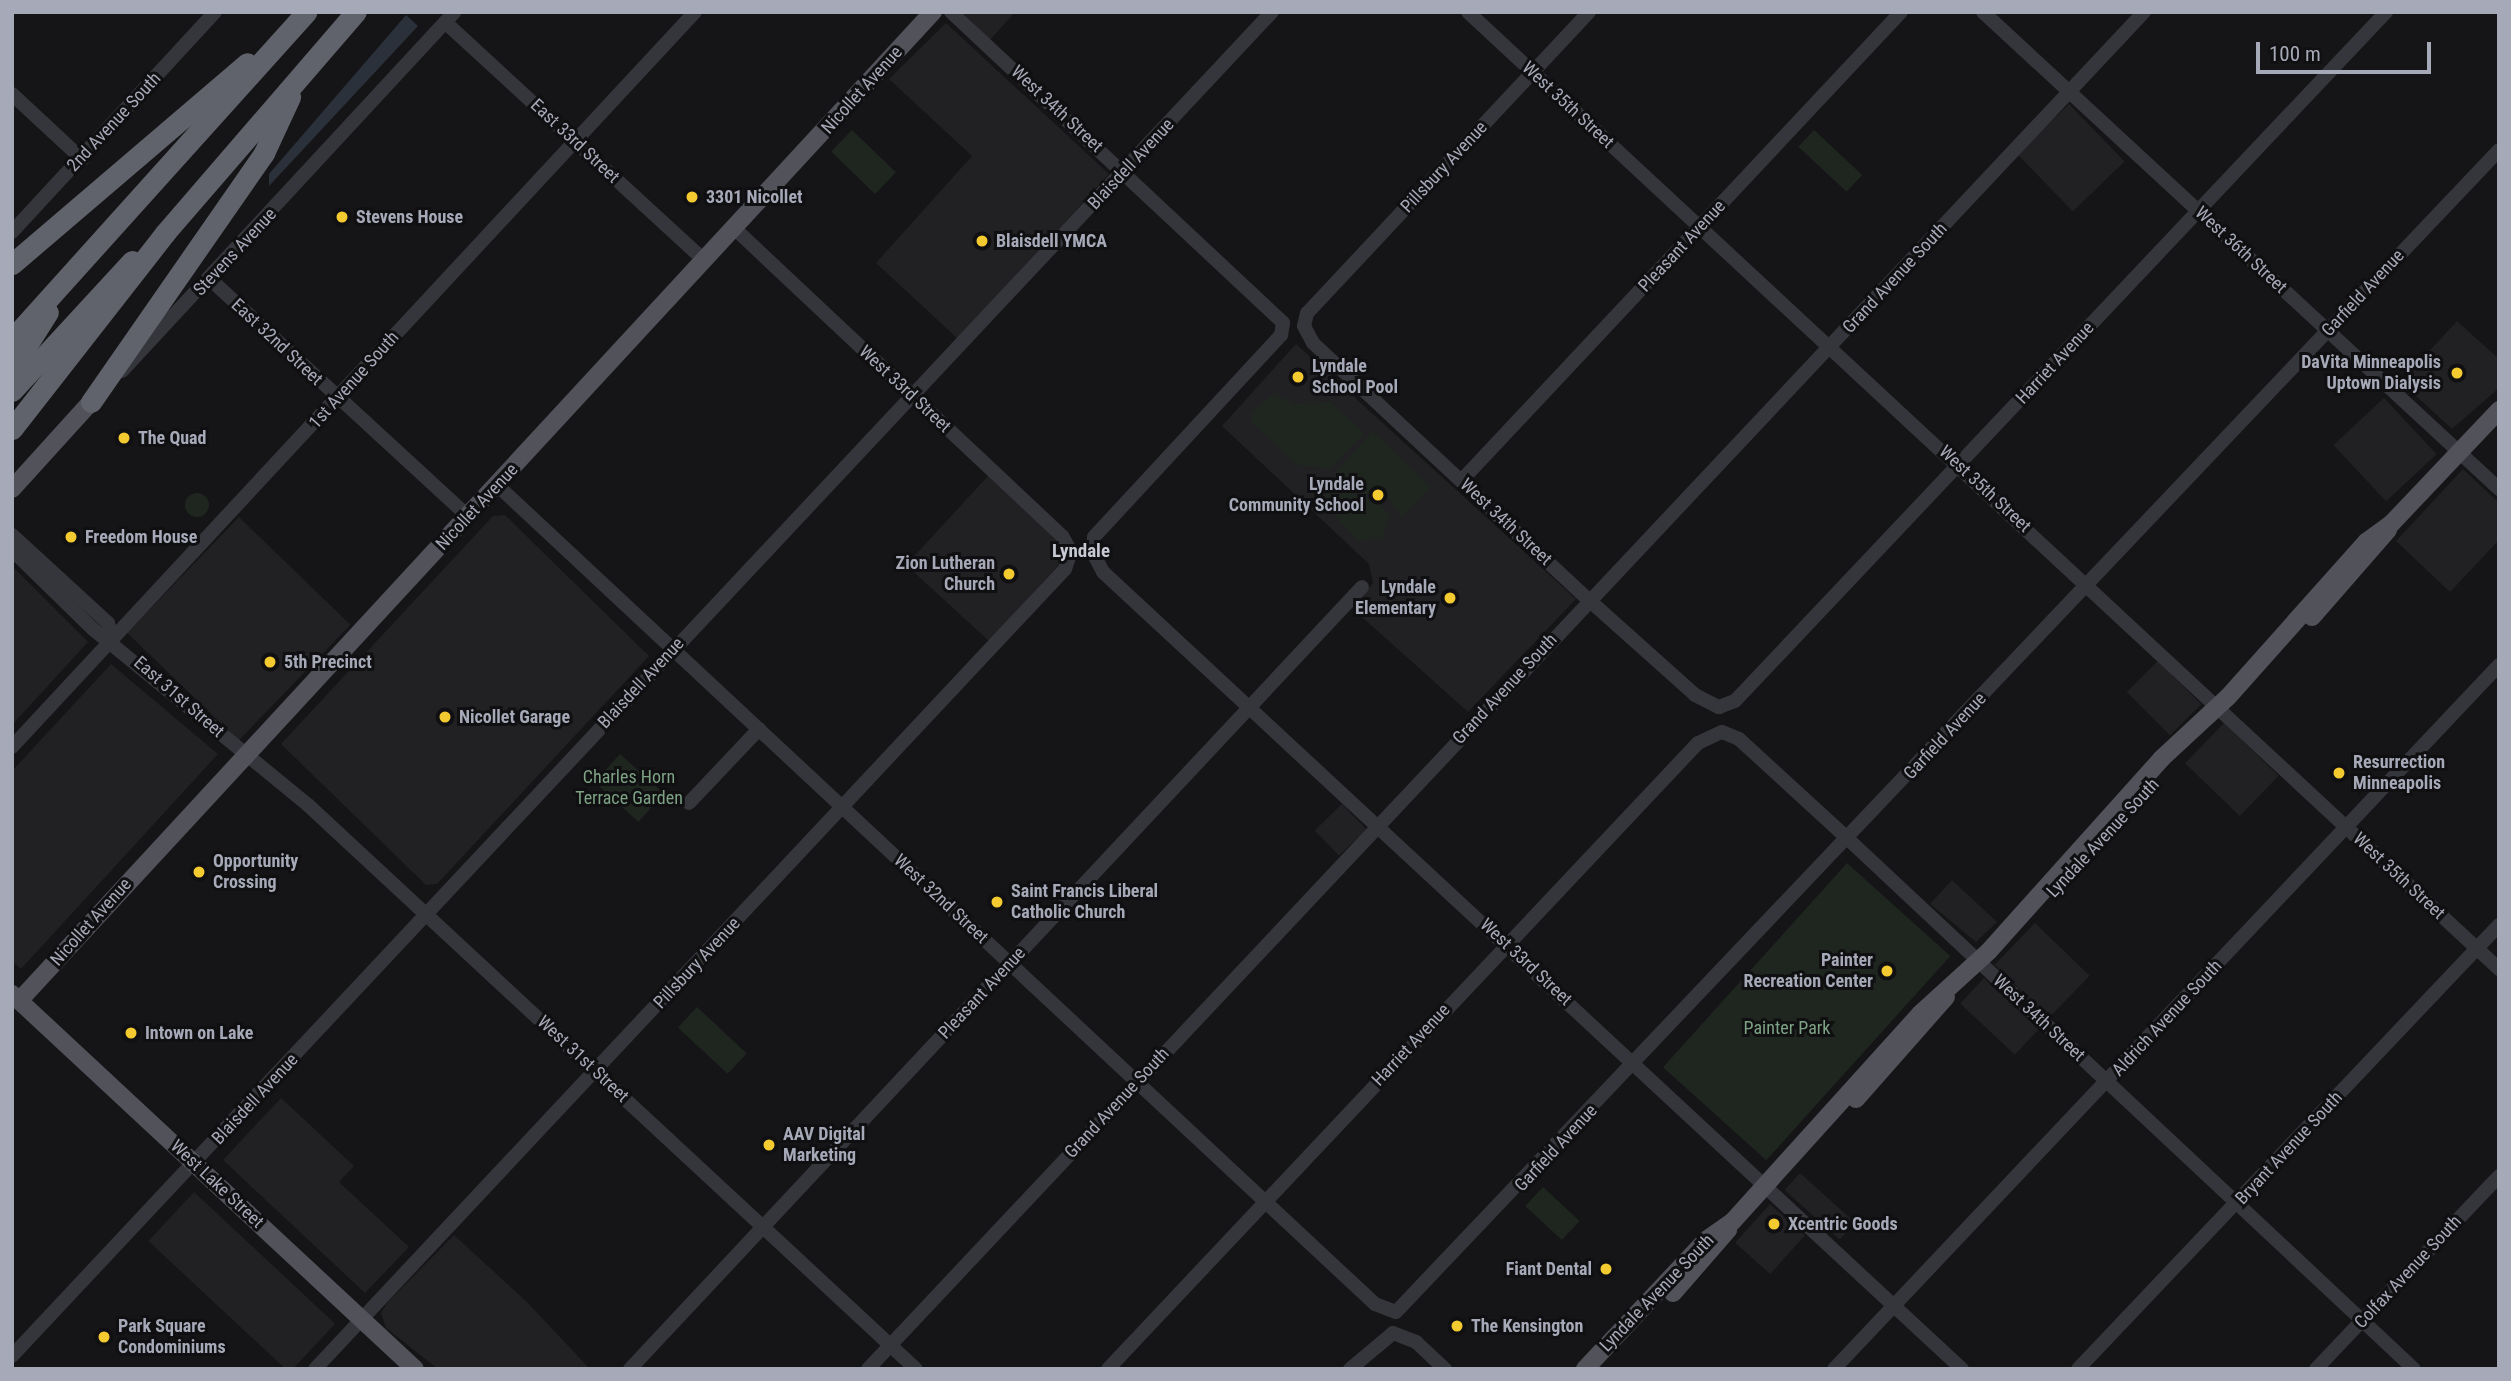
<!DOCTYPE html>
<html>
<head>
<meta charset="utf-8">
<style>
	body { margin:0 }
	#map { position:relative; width:2511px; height:1381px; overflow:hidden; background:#151416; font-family:"Roboto Condensed",sans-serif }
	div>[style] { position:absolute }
	.built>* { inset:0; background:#212023; transform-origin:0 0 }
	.green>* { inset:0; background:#1f2620; transform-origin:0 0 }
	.round { border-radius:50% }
	.water>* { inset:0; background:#2b313a }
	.minor>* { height:14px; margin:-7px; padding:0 7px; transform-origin:7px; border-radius:7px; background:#35363b }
	.major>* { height:18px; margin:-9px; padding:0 9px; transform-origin:9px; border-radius:9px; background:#51525a }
	.highway>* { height:21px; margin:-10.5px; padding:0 10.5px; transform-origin:10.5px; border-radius:10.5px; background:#61636c }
	.dots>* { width:19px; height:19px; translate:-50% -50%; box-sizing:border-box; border:4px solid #100f11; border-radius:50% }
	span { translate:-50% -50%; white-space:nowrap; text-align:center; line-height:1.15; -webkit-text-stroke:6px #100f11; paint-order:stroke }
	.street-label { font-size:18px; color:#a6a9b7 }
	.poi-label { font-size:18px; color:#a6a9b7; font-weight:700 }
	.left { translate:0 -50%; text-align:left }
	.right { translate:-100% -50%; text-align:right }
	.park-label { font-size:18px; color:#7da284 }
	.neighbourhood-label { font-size:19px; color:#c7c9d3; font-weight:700 }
	.frame { position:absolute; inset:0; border:14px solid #a6a9b7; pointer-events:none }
	.scale { position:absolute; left:2256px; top:42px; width:175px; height:32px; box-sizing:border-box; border:4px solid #a6a9b7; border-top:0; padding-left:9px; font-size:21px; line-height:24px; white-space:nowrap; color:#a6a9b7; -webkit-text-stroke:5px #100f11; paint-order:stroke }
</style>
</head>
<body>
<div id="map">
	<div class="built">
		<div style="clip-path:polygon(962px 12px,1015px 12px,990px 40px)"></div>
		<div style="clip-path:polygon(946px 23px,1109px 174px,958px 339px,876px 263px,972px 156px,889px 79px)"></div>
		<div style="left:2069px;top:104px;width:80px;height:72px;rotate:46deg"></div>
		<div style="clip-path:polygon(2457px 321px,2499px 359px,2499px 388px,2452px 429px,2401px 382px)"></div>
		<div style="clip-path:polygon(1296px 344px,1576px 599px,1468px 712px,1353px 609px,1373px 583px,1369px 564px,1222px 426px)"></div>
		<div style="left:2384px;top:398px;width:77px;height:69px;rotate:47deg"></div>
		<div style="clip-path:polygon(2463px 469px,2499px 503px,2499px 540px,2450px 592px,2396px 541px)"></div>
		<div style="clip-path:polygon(988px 476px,1063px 545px,1064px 559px,989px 641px,906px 565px)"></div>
		<div style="clip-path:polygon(505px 515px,649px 656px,437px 884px,426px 885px,281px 744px,493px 516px)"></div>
		<div style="left:239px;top:517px;width:155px;height:161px;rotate:44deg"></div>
		<div style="clip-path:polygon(12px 566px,88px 642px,12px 725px)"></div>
		<div style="left:2158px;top:661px;width:61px;height:44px;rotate:45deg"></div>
		<div style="clip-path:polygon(111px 664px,218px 754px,21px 969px,12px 961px,12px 771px)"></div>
		<div style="left:2224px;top:723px;width:76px;height:56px;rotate:44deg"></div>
		<div style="left:1342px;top:804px;width:35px;height:38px;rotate:46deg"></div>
		<div style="clip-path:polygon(1952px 880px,1997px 922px,1976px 942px,1930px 904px)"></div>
		<div style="left:2035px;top:923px;width:76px;height:58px;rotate:44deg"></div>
		<div style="left:1984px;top:978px;width:75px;height:35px;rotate:43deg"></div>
		<div style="clip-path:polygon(281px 1098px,354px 1166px,339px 1182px,409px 1247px,365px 1293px,223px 1160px)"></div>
		<div style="left:1800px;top:1173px;width:74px;height:23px;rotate:42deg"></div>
		<div style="left:194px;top:1192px;width:193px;height:67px;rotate:43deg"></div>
		<div style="left:1770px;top:1204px;width:47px;height:52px;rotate:42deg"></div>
		<div style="clip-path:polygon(454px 1235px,527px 1302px,590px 1369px,438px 1369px,386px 1328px,381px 1313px,387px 1303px)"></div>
	</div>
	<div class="green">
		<div style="left:852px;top:130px;width:61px;height:30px;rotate:44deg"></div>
		<div style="left:1814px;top:130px;width:66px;height:23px;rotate:43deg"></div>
		<div style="clip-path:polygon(1274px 394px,1296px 404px,1330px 402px,1365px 433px,1331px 469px,1297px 465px,1252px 423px,1252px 411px)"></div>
		<div style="clip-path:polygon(1373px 431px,1431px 487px,1401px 518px,1388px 498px,1349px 491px,1334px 473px)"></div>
		<div style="clip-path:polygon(1334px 487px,1377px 501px,1389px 514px,1382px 538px,1358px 541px,1321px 501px)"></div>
		<div class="round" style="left:185px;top:493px;width:24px;height:24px"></div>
		<div style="left:620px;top:754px;width:59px;height:38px;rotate:42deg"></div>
		<div style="left:1847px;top:863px;width:139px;height:275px;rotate:42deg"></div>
		<div style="left:697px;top:1007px;width:68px;height:28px;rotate:43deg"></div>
		<div style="left:1543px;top:1187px;width:50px;height:26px;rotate:43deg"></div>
	</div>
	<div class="water">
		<div style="clip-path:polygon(406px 15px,418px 26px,269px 186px,269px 174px)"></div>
	</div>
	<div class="minor">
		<div style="left:951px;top:12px;width:455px;rotate:43.1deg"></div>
		<div style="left:1283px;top:323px;width:12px;rotate:99deg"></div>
		<div style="left:1281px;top:335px;width:275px;rotate:132.8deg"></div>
		<div style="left:1094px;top:537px;width:16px;rotate:94deg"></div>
		<div style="left:1093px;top:553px;width:21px;rotate:62deg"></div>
		<div style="left:1103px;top:572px;width:1172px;rotate:42.86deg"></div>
		<div style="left:1468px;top:12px;width:1407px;rotate:42.87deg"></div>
		<div style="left:1589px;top:12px;width:412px;rotate:133.1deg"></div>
		<div style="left:1307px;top:313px;width:13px;rotate:103deg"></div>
		<div style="left:1304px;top:326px;width:19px;rotate:62deg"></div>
		<div style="left:1313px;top:343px;width:365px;rotate:43deg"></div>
		<div style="left:1580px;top:592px;width:154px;rotate:41.8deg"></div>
		<div style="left:1695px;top:695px;width:27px;rotate:27deg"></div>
		<div style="left:1719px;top:707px;width:17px;rotate:-21deg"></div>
		<div style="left:1735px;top:701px;width:948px;rotate:-46.62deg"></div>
		<div style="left:1983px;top:12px;width:703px;rotate:42.75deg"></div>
		<div style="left:445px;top:22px;width:353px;rotate:42.6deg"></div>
		<div style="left:12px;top:94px;width:96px;rotate:42.9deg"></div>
		<div style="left:12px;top:232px;width:299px;rotate:-47.3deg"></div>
		<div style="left:211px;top:280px;width:349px;rotate:42.6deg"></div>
		<div style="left:122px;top:371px;width:489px;rotate:-47.2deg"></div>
		<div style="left:1462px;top:480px;width:642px;rotate:-46.83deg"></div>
		<div style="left:497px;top:485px;width:1201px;rotate:43.01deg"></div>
		<div style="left:1375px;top:1304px;width:22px;rotate:21deg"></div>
		<div style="left:1396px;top:1312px;width:1602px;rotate:-46.49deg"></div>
		<div style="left:12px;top:535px;width:130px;rotate:42.5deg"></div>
		<div style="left:108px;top:623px;width:17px;rotate:73deg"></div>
		<div style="left:12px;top:550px;width:113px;rotate:44.3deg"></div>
		<div style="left:93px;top:629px;width:278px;rotate:39.3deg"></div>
		<div style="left:308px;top:805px;width:829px;rotate:42.85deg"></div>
		<div style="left:12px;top:747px;width:1003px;rotate:-47.1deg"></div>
		<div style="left:689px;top:803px;width:102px;rotate:-46.6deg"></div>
		<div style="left:12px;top:1356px;width:1842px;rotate:-46.85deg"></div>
		<div style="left:315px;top:1369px;width:1097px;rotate:-46.85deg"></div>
		<div style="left:1065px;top:569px;width:18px;rotate:-71deg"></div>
		<div style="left:1071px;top:552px;width:18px;rotate:-119deg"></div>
		<div style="left:1062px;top:536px;width:449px;rotate:-136.8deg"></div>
		<div style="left:630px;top:1369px;width:1071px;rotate:-46.89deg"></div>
		<div style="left:868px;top:1369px;width:1863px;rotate:-46.76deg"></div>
		<div style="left:1108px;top:1369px;width:860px;rotate:-46.7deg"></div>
		<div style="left:1698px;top:743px;width:26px;rotate:-25deg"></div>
		<div style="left:1722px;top:732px;width:18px;rotate:22deg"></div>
		<div style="left:1739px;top:739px;width:148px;rotate:42.5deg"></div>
		<div style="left:1848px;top:839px;width:775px;rotate:43.12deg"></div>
		<div style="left:1350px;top:1369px;width:56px;rotate:-39.9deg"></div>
		<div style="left:1393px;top:1333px;width:25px;rotate:21deg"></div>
		<div style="left:1416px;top:1342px;width:40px;rotate:43deg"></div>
		<div style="left:1834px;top:1369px;width:968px;rotate:-46.63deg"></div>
		<div style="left:2078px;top:1369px;width:612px;rotate:-46.52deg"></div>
		<div style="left:2316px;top:1369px;width:266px;rotate:-46.5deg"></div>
	</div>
	<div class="major">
		<div style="left:12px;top:489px;width:118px;rotate:-47.8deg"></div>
		<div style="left:2312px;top:617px;width:116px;rotate:-48.9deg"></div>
		<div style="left:12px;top:994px;width:550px;rotate:42.94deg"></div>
		<div style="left:19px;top:1001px;width:1347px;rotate:-47.26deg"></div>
		<div style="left:1856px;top:1099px;width:136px;rotate:-48.6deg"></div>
		<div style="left:1673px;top:1293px;width:84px;rotate:-48.9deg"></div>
		<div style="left:1585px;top:1369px;width:177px;rotate:-46.8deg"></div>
		<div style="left:1706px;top:1240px;width:33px;rotate:-35deg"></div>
		<div style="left:1733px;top:1221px;width:279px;rotate:-47.9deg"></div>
		<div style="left:1920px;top:1014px;width:93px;rotate:-42.4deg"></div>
		<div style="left:1989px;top:951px;width:258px;rotate:-48.1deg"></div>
		<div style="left:2161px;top:759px;width:91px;rotate:-42.8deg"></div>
		<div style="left:2228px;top:697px;width:208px;rotate:-48.3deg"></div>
		<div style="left:2366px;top:542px;width:31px;rotate:-36deg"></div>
		<div style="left:2391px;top:524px;width:157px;rotate:-46.5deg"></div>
	</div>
	<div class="highway">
		<div style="left:12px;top:264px;width:309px;rotate:-40.5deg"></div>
		<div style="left:12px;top:339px;width:440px;rotate:-48deg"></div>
		<div style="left:12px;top:369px;width:67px;rotate:-57.7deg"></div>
		<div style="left:12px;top:391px;width:177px;rotate:-47.3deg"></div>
		<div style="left:91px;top:402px;width:303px;rotate:-55.2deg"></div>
		<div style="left:264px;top:153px;width:62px;rotate:-65.1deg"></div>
		<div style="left:12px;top:429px;width:249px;rotate:-52deg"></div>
		<div style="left:165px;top:233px;width:292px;rotate:-49.2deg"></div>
	</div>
	<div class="dots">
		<div style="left:692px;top:197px;background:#f3ca30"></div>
		<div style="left:342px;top:217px;background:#f3ca30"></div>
		<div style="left:982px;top:241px;background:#f3ca30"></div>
		<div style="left:2457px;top:373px;background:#f3ca30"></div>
		<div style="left:1298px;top:377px;background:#f3ca30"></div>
		<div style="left:124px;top:438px;background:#f3ca30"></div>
		<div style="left:1378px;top:495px;background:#f3ca30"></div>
		<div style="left:71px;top:537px;background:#f3ca30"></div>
		<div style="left:1009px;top:574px;background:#f3ca30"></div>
		<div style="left:1450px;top:598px;background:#f3ca30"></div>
		<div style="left:270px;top:662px;background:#f3ca30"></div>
		<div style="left:445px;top:717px;background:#f3ca30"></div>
		<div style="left:2339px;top:773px;background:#f3ca30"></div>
		<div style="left:199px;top:872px;background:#f3ca30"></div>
		<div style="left:997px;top:902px;background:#f3ca30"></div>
		<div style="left:1887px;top:971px;background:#f3ca30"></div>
		<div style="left:131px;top:1033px;background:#f3ca30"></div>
		<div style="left:769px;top:1145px;background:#f3ca30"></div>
		<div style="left:1774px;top:1224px;background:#f3ca30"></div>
		<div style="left:1606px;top:1269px;background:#f3ca30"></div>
		<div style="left:1457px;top:1326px;background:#f3ca30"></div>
		<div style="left:104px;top:1337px;background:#f3ca30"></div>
	</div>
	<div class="street-label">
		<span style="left:862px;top:90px;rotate:-48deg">Nicollet Avenue</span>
		<span style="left:1568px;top:105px;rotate:43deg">West 35th Street</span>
		<span style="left:1057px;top:109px;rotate:43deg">West 34th Street</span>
		<span style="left:114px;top:122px;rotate:-47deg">2nd Avenue South</span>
		<span style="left:575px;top:141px;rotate:43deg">East 33rd Street</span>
		<span style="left:1131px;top:164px;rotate:-47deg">Blaisdell Avenue</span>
		<span style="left:1444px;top:167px;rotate:-47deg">Pillsbury Avenue</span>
		<span style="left:1682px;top:246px;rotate:-47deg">Pleasant Avenue</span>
		<span style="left:2241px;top:250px;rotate:43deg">West 36th Street</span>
		<span style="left:235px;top:252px;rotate:-47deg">Stevens Avenue</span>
		<span style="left:1895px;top:278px;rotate:-47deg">Grand Avenue South</span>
		<span style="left:2363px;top:293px;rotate:-47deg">Garfield Avenue</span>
		<span style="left:277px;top:342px;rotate:43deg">East 32nd Street</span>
		<span style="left:2055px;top:363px;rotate:-47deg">Harriet Avenue</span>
		<span style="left:354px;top:380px;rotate:-48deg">1st Avenue South</span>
		<span style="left:905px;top:389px;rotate:43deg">West 33rd Street</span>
		<span style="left:1985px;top:489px;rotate:43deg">West 35th Street</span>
		<span style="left:477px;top:507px;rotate:-47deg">Nicollet Avenue</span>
		<span style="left:1506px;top:522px;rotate:43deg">West 34th Street</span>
		<span style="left:641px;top:683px;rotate:-47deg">Blaisdell Avenue</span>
		<span style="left:1505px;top:689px;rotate:-47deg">Grand Avenue South</span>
		<span style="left:179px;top:697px;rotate:41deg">East 31st Street</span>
		<span style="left:1945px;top:736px;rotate:-47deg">Garfield Avenue</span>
		<span style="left:2103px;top:838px;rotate:-47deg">Lyndale Avenue South</span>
		<span style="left:2399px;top:876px;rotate:43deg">West 35th Street</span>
		<span style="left:941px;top:899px;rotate:43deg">West 32nd Street</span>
		<span style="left:91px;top:922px;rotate:-48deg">Nicollet Avenue</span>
		<span style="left:1526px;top:962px;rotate:43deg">West 33rd Street</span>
		<span style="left:697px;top:963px;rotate:-47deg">Pillsbury Avenue</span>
		<span style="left:982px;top:993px;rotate:-47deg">Pleasant Avenue</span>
		<span style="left:2039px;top:1018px;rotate:43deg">West 34th Street</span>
		<span style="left:2167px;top:1018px;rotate:-47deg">Aldrich Avenue South</span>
		<span style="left:1411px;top:1045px;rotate:-47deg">Harriet Avenue</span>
		<span style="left:583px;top:1059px;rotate:43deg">West 31st Street</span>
		<span style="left:255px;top:1099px;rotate:-47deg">Blaisdell Avenue</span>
		<span style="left:1117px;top:1103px;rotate:-47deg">Grand Avenue South</span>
		<span style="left:1556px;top:1148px;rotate:-47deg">Garfield Avenue</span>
		<span style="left:2289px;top:1148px;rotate:-47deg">Bryant Avenue South</span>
		<span style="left:217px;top:1184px;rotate:43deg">West Lake Street</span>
		<span style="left:2408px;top:1272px;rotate:-47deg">Colfax Avenue South</span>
		<span style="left:1657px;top:1293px;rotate:-46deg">Lyndale Avenue South</span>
	</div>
	<div class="poi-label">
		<span class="left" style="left:706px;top:197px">3301 Nicollet</span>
		<span class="left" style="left:356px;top:217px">Stevens House</span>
		<span class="left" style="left:996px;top:241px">Blaisdell YMCA</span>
		<span class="right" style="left:2441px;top:373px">DaVita Minneapolis<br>Uptown Dialysis</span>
		<span class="left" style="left:1312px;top:377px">Lyndale<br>School Pool</span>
		<span class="left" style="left:138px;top:438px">The Quad</span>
		<span class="right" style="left:1364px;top:495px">Lyndale<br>Community School</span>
		<span class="left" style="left:85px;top:537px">Freedom House</span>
		<span class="right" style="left:995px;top:574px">Zion Lutheran<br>Church</span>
		<span class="right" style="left:1436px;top:598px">Lyndale<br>Elementary</span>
		<span class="left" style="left:284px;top:662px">5th Precinct</span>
		<span class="left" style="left:459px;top:717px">Nicollet Garage</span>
		<span class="left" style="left:2353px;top:773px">Resurrection<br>Minneapolis</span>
		<span class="left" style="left:213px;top:872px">Opportunity<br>Crossing</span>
		<span class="left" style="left:1011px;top:902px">Saint Francis Liberal<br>Catholic Church</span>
		<span class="right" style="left:1873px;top:971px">Painter<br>Recreation Center</span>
		<span class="left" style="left:145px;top:1033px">Intown on Lake</span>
		<span class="left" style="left:783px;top:1145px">AAV Digital<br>Marketing</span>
		<span class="left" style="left:1788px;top:1224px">Xcentric Goods</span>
		<span class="right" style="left:1592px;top:1269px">Fiant Dental</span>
		<span class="left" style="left:1471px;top:1326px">The Kensington</span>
		<span class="left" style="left:118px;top:1337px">Park Square<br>Condominiums</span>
	</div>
	<div class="park-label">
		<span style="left:629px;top:788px">Charles Horn<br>Terrace Garden</span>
		<span style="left:1787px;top:1028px">Painter Park</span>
	</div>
	<div class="neighbourhood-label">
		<span style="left:1081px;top:551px">Lyndale</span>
	</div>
	<div class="frame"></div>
	<div class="scale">100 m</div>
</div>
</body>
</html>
